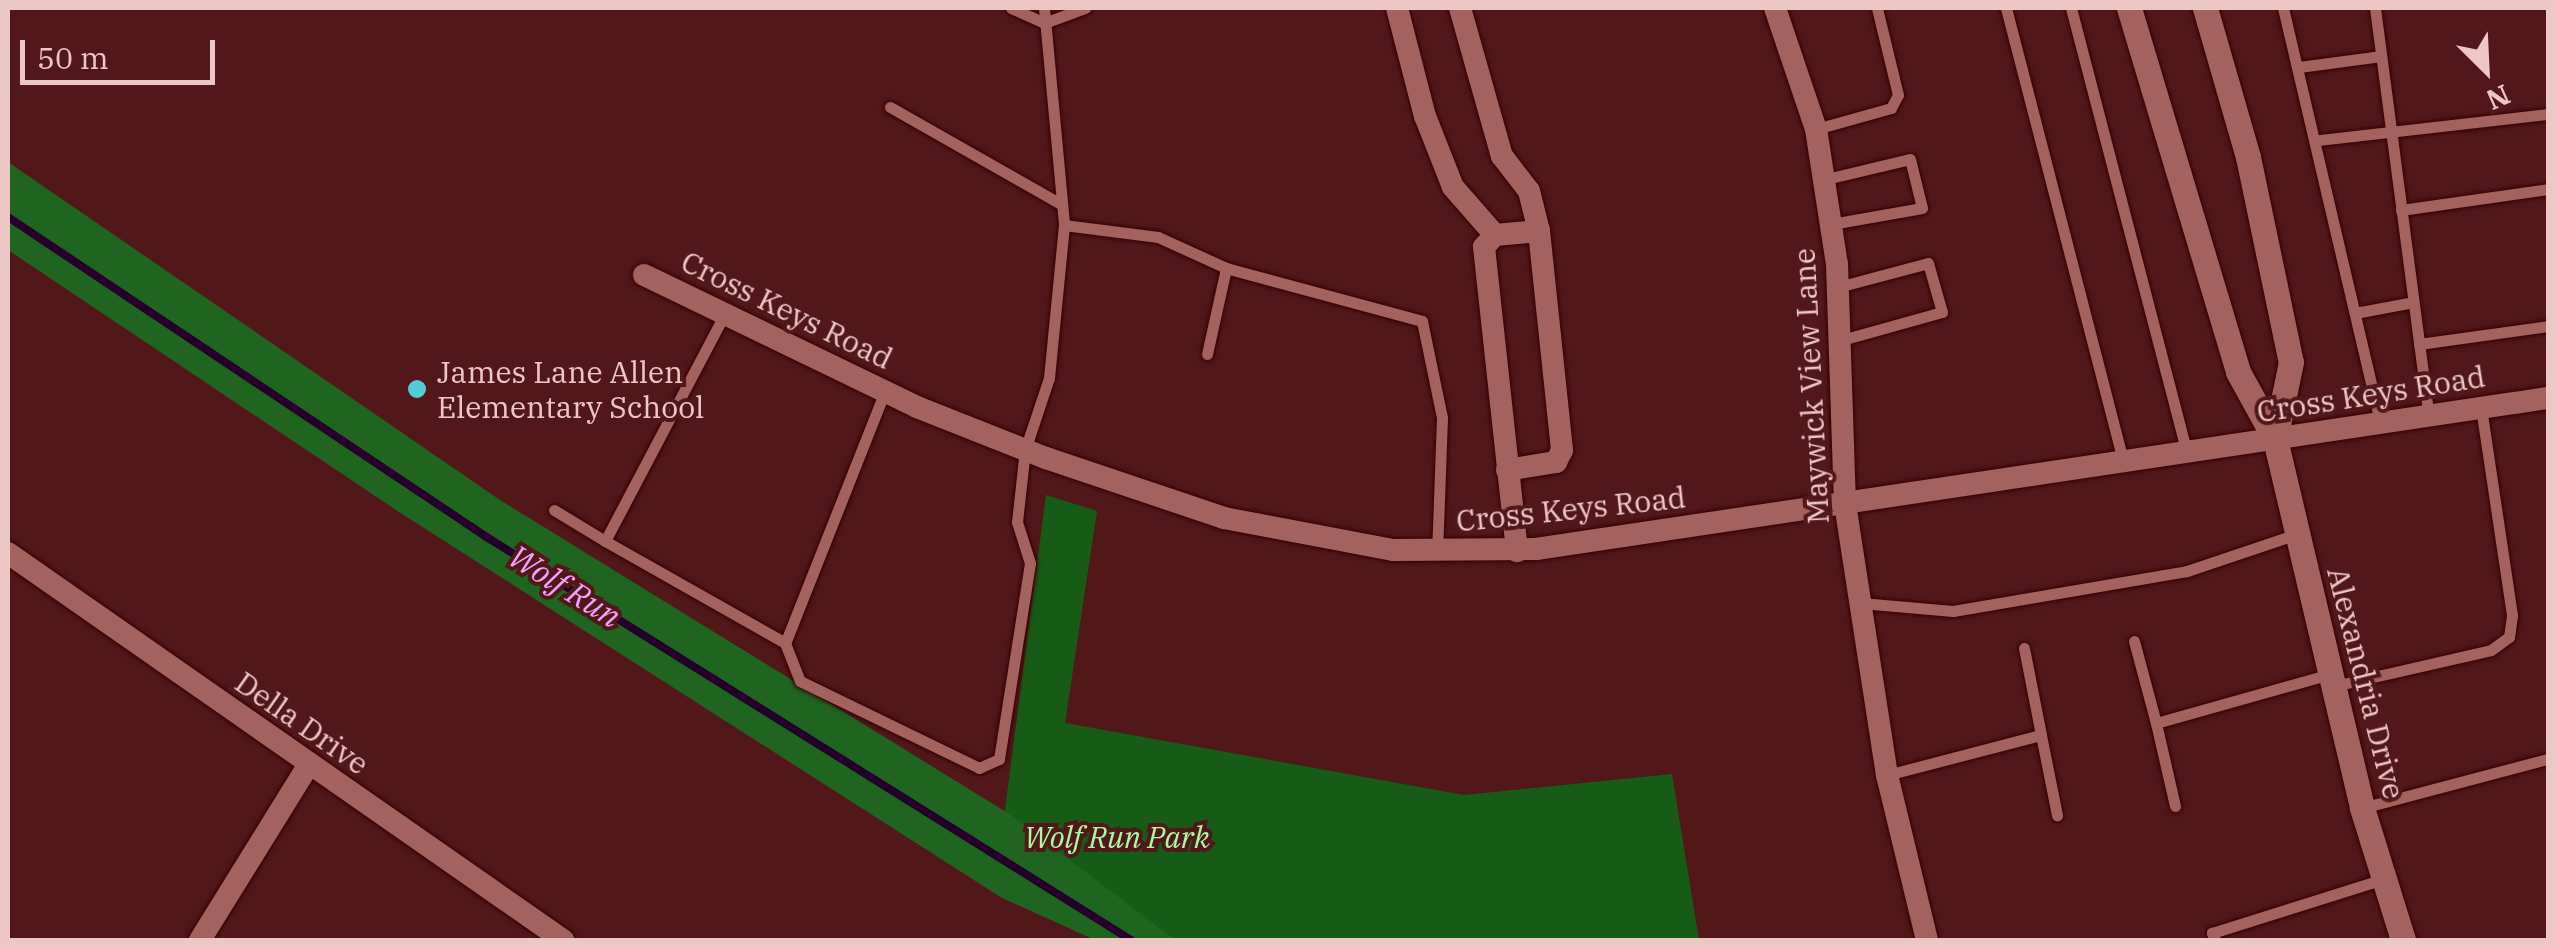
<!DOCTYPE html>
<html>
<head>
<meta charset="utf-8">
<style>
	body { margin:0 }
	#map { position:relative; width:2556px; height:948px; overflow:hidden; background:#521819; font-family:"IBM Plex Serif",serif }
	div>[style] { position:absolute }
	.green>* { inset:0; background:#165c17 }
	.forest>* { inset:0; background:#1f641f }
	.stream>* { height:8px; margin:-4px; padding:0 4px; transform-origin:4px; border-radius:4px; background:#25002a }
	.roads { filter:drop-shadow(0 0 2px #350003) drop-shadow(0 0 2px #350003) }
	.service>* { height:11px; margin:-5.5px; padding:0 5.5px; transform-origin:5.5px; border-radius:5.5px; background:#a4625e }
	.minor>* { height:22px; margin:-11px; padding:0 11px; transform-origin:11px; border-radius:11px; background:#a4625e }
	.secondary>* { height:25px; margin:-12.5px; padding:0 12.5px; transform-origin:12.5px; border-radius:12.5px; background:#a4625e }
	.dots>* { width:28px; height:28px; translate:-50% -50%; box-sizing:border-box; border:5px solid #521819; border-radius:50% }
	span { translate:-50% -50%; white-space:nowrap; text-align:center; line-height:1.15; -webkit-text-stroke:8px #521819; paint-order:stroke }
	.street-label { font-size:30px; color:#edc7c4 }
	.poi-label { font-size:30px; color:#edc7c4 }
	.left { translate:0 -50%; text-align:left }
	.park-label { font-size:30px; color:#a5fba1; font-style:italic }
	.water-label { font-size:32px; color:#f1a1fa; font-style:italic }
	.frame { position:absolute; inset:0; border:10px solid #edc7c4; pointer-events:none }
	.north { position:absolute; left:2436px; top:20px; width:100px; height:100px; -webkit-text-stroke:8px #521819; paint-order:stroke; rotate:156deg; font-size:28px; font-weight:700; line-height:40px; text-align:center; color:#edc7c4 }
	.north::after { content:''; display:block; margin:auto; width:35px; height:45px; background:#edc7c4; clip-path:polygon(50% 0,100% 100%,50% 72%,0 100%) }
	.scale { position:absolute; left:20px; top:40px; width:195px; height:45px; box-sizing:border-box; border:5px solid #edc7c4; border-top:0; padding-left:12px; font-size:30px; line-height:35px; white-space:nowrap; color:#edc7c4; -webkit-text-stroke:8px #521819; paint-order:stroke }
</style>
</head>
<body>
<div id="map">
	<div class="green">
		<div style="clip-path:polygon(1046px 495px,1097px 511px,1065px 723px,1464px 795px,1672px 774px,1699px 940px,1095px 940px,998px 863px)"></div>
	</div>
	<div class="forest">
		<div style="clip-path:polygon(8px 162px,500px 500px,1011px 815px,1175px 940px,1095px 940px,1002px 898px,399px 512px,8px 250px)"></div>
	</div>
	<div class="stream">
		<div style="left:8px;top:217px;width:574px;rotate:33.77deg"></div>
		<div style="left:485px;top:536px;width:762px;rotate:32.02deg"></div>
	</div>
	<div class="roads">
		<div class="service">
			<div style="left:1011px;top:8px;width:36px;rotate:24deg"></div>
			<div style="left:1044px;top:23px;width:44px;rotate:-20.1deg"></div>
			<div style="left:1044px;top:8px;width:218px;rotate:84.7deg"></div>
			<div style="left:2006px;top:8px;width:469px;rotate:75.5deg"></div>
			<div style="left:2071px;top:8px;width:460px;rotate:75.4deg"></div>
			<div style="left:2283px;top:8px;width:426px;rotate:76.8deg"></div>
			<div style="left:2375px;top:8px;width:412px;rotate:82.5deg"></div>
			<div style="left:2299px;top:67px;width:83px;rotate:-7.6deg"></div>
			<div style="left:890px;top:107px;width:197px;rotate:29.6deg"></div>
			<div style="left:1816px;top:129px;width:78px;rotate:-15.6deg"></div>
			<div style="left:1891px;top:108px;width:15px;rotate:-62deg"></div>
			<div style="left:1898px;top:95px;width:89px;rotate:-103.6deg"></div>
			<div style="left:2319px;top:140px;width:230px;rotate:-6.5deg"></div>
			<div style="left:1822px;top:180px;width:90px;rotate:-13.4deg"></div>
			<div style="left:1910px;top:159px;width:50px;rotate:76.2deg"></div>
			<div style="left:1922px;top:208px;width:92px;rotate:170deg"></div>
			<div style="left:2401px;top:210px;width:148px;rotate:-8.1deg"></div>
			<div style="left:1838px;top:287px;width:93px;rotate:-14.9deg"></div>
			<div style="left:1928px;top:263px;width:51px;rotate:74.1deg"></div>
			<div style="left:1942px;top:312px;width:108px;rotate:164.4deg"></div>
			<div style="left:2355px;top:313px;width:59px;rotate:-10.7deg"></div>
			<div style="left:2419px;top:344px;width:130px;rotate:-7.9deg"></div>
			<div style="left:1207px;top:354px;width:88px;rotate:-77.5deg"></div>
			<div style="left:885px;top:391px;width:271px;rotate:111.6deg"></div>
			<div style="left:785px;top:643px;width:41px;rotate:68.5deg"></div>
			<div style="left:800px;top:681px;width:199px;rotate:25.9deg"></div>
			<div style="left:979px;top:768px;width:22px;rotate:-24deg"></div>
			<div style="left:999px;top:759px;width:198px;rotate:-81deg"></div>
			<div style="left:1030px;top:563px;width:43px;rotate:-107.6deg"></div>
			<div style="left:1017px;top:522px;width:72px;rotate:-83.7deg"></div>
			<div style="left:1025px;top:450px;width:76px;rotate:-71.6deg"></div>
			<div style="left:1049px;top:378px;width:154px;rotate:-84.4deg"></div>
			<div style="left:1064px;top:225px;width:95px;rotate:7.3deg"></div>
			<div style="left:1158px;top:237px;width:75px;rotate:24.5deg"></div>
			<div style="left:1226px;top:268px;width:203px;rotate:15.1deg"></div>
			<div style="left:1422px;top:321px;width:99px;rotate:78.3deg"></div>
			<div style="left:1442px;top:418px;width:135px;rotate:92.1deg"></div>
			<div style="left:554px;top:510px;width:60px;rotate:31.3deg"></div>
			<div style="left:605px;top:541px;width:258px;rotate:-62.2deg"></div>
			<div style="left:605px;top:541px;width:207px;rotate:29.5deg"></div>
			<div style="left:1861px;top:603px;width:92px;rotate:5deg"></div>
			<div style="left:1953px;top:611px;width:237px;rotate:-9.7deg"></div>
			<div style="left:2187px;top:571px;width:116px;rotate:-18.6deg"></div>
			<div style="left:2134px;top:641px;width:85px;rotate:75deg"></div>
			<div style="left:2024px;top:648px;width:89px;rotate:78.9deg"></div>
			<div style="left:2334px;top:686px;width:161px;rotate:-12.9deg"></div>
			<div style="left:2491px;top:650px;width:22px;rotate:-36deg"></div>
			<div style="left:2509px;top:637px;width:22px;rotate:-82deg"></div>
			<div style="left:2512px;top:615px;width:209px;rotate:-98.5deg"></div>
			<div style="left:1887px;top:775px;width:159px;rotate:-14.6deg"></div>
			<div style="left:2041px;top:735px;width:82px;rotate:78.7deg"></div>
			<div style="left:2175px;top:806px;width:85px;rotate:-102.9deg"></div>
			<div style="left:2156px;top:723px;width:181px;rotate:-15.7deg"></div>
			<div style="left:2362px;top:808px;width:192px;rotate:-14.8deg"></div>
			<div style="left:2215px;top:940px;width:8px;rotate:-113deg"></div>
			<div style="left:2212px;top:933px;width:179px;rotate:-17.5deg"></div>
		</div>
		<div class="minor">
			<div style="left:1397px;top:8px;width:112px;rotate:75.5deg"></div>
			<div style="left:1425px;top:116px;width:76px;rotate:68.5deg"></div>
			<div style="left:1453px;top:187px;width:64px;rotate:48.8deg"></div>
			<div style="left:1460px;top:8px;width:154px;rotate:74.2deg"></div>
			<div style="left:1502px;top:156px;width:44px;rotate:52.4deg"></div>
			<div style="left:1529px;top:191px;width:41px;rotate:76deg"></div>
			<div style="left:1539px;top:231px;width:44px;rotate:174.8deg"></div>
			<div style="left:1495px;top:235px;width:16px;rotate:133deg"></div>
			<div style="left:1484px;top:247px;width:306px;rotate:83.8deg"></div>
			<div style="left:1775px;top:8px;width:128px;rotate:71.3deg"></div>
			<div style="left:1816px;top:129px;width:137px;rotate:81.2deg"></div>
			<div style="left:1837px;top:264px;width:240px;rotate:88.1deg"></div>
			<div style="left:1845px;top:504px;width:274px;rotate:81.2deg"></div>
			<div style="left:1887px;top:775px;width:170px;rotate:76.4deg"></div>
			<div style="left:644px;top:275px;width:303px;rotate:25.8deg"></div>
			<div style="left:917px;top:407px;width:139px;rotate:21.6deg"></div>
			<div style="left:1046px;top:458px;width:188px;rotate:18.6deg"></div>
			<div style="left:1224px;top:518px;width:172px;rotate:10.7deg"></div>
			<div style="left:1393px;top:550px;width:143px;rotate:-0.4deg"></div>
			<div style="left:1536px;top:549px;width:1023px;rotate:-8.49deg"></div>
			<div style="left:1507px;top:470px;width:50px;rotate:-9.3deg"></div>
			<div style="left:1556px;top:462px;width:13px;rotate:-63deg"></div>
			<div style="left:1562px;top:450px;width:220px;rotate:-96deg"></div>
			<div style="left:8px;top:553px;width:677px;rotate:34.89deg"></div>
			<div style="left:200px;top:940px;width:205px;rotate:-58.2deg"></div>
		</div>
		<div class="secondary">
			<div style="left:2129px;top:8px;width:380px;rotate:73.3deg"></div>
			<div style="left:2238px;top:372px;width:77px;rotate:61.1deg"></div>
			<div style="left:2275px;top:439px;width:379px;rotate:76.7deg"></div>
			<div style="left:2362px;top:808px;width:138px;rotate:72.7deg"></div>
			<div style="left:2205px;top:8px;width:155px;rotate:73.9deg"></div>
			<div style="left:2248px;top:157px;width:209px;rotate:78.2deg"></div>
			<div style="left:2291px;top:362px;width:79px;rotate:101.7deg"></div>
		</div>
	</div>
	<div class="dots">
		<div style="left:417px;top:389px;background:#52ccd6"></div>
	</div>
	<div class="street-label">
		<span style="left:787px;top:310px;rotate:26deg">Cross Keys Road</span>
		<span style="left:1811px;top:386px;rotate:-93deg">Maywick View Lane</span>
		<span style="left:2371px;top:394px;rotate:-9deg">Cross Keys Road</span>
		<span style="left:1571px;top:509px;rotate:-6deg">Cross Keys Road</span>
		<span style="left:2366px;top:683px;rotate:76deg">Alexandria Drive</span>
		<span style="left:302px;top:723px;rotate:35deg">Della Drive</span>
	</div>
	<div class="poi-label">
		<span class="left" style="left:437px;top:389px">James Lane Allen<br>Elementary School</span>
	</div>
	<div class="park-label">
		<span style="left:1117px;top:837px">Wolf Run Park</span>
	</div>
	<div class="water-label">
		<span style="left:565px;top:586px;rotate:32deg">Wolf Run</span>
	</div>
	<div class="frame"></div>
	<div class="north">N</div>
	<div class="scale">50 m</div>
</div>
</body>
</html>
